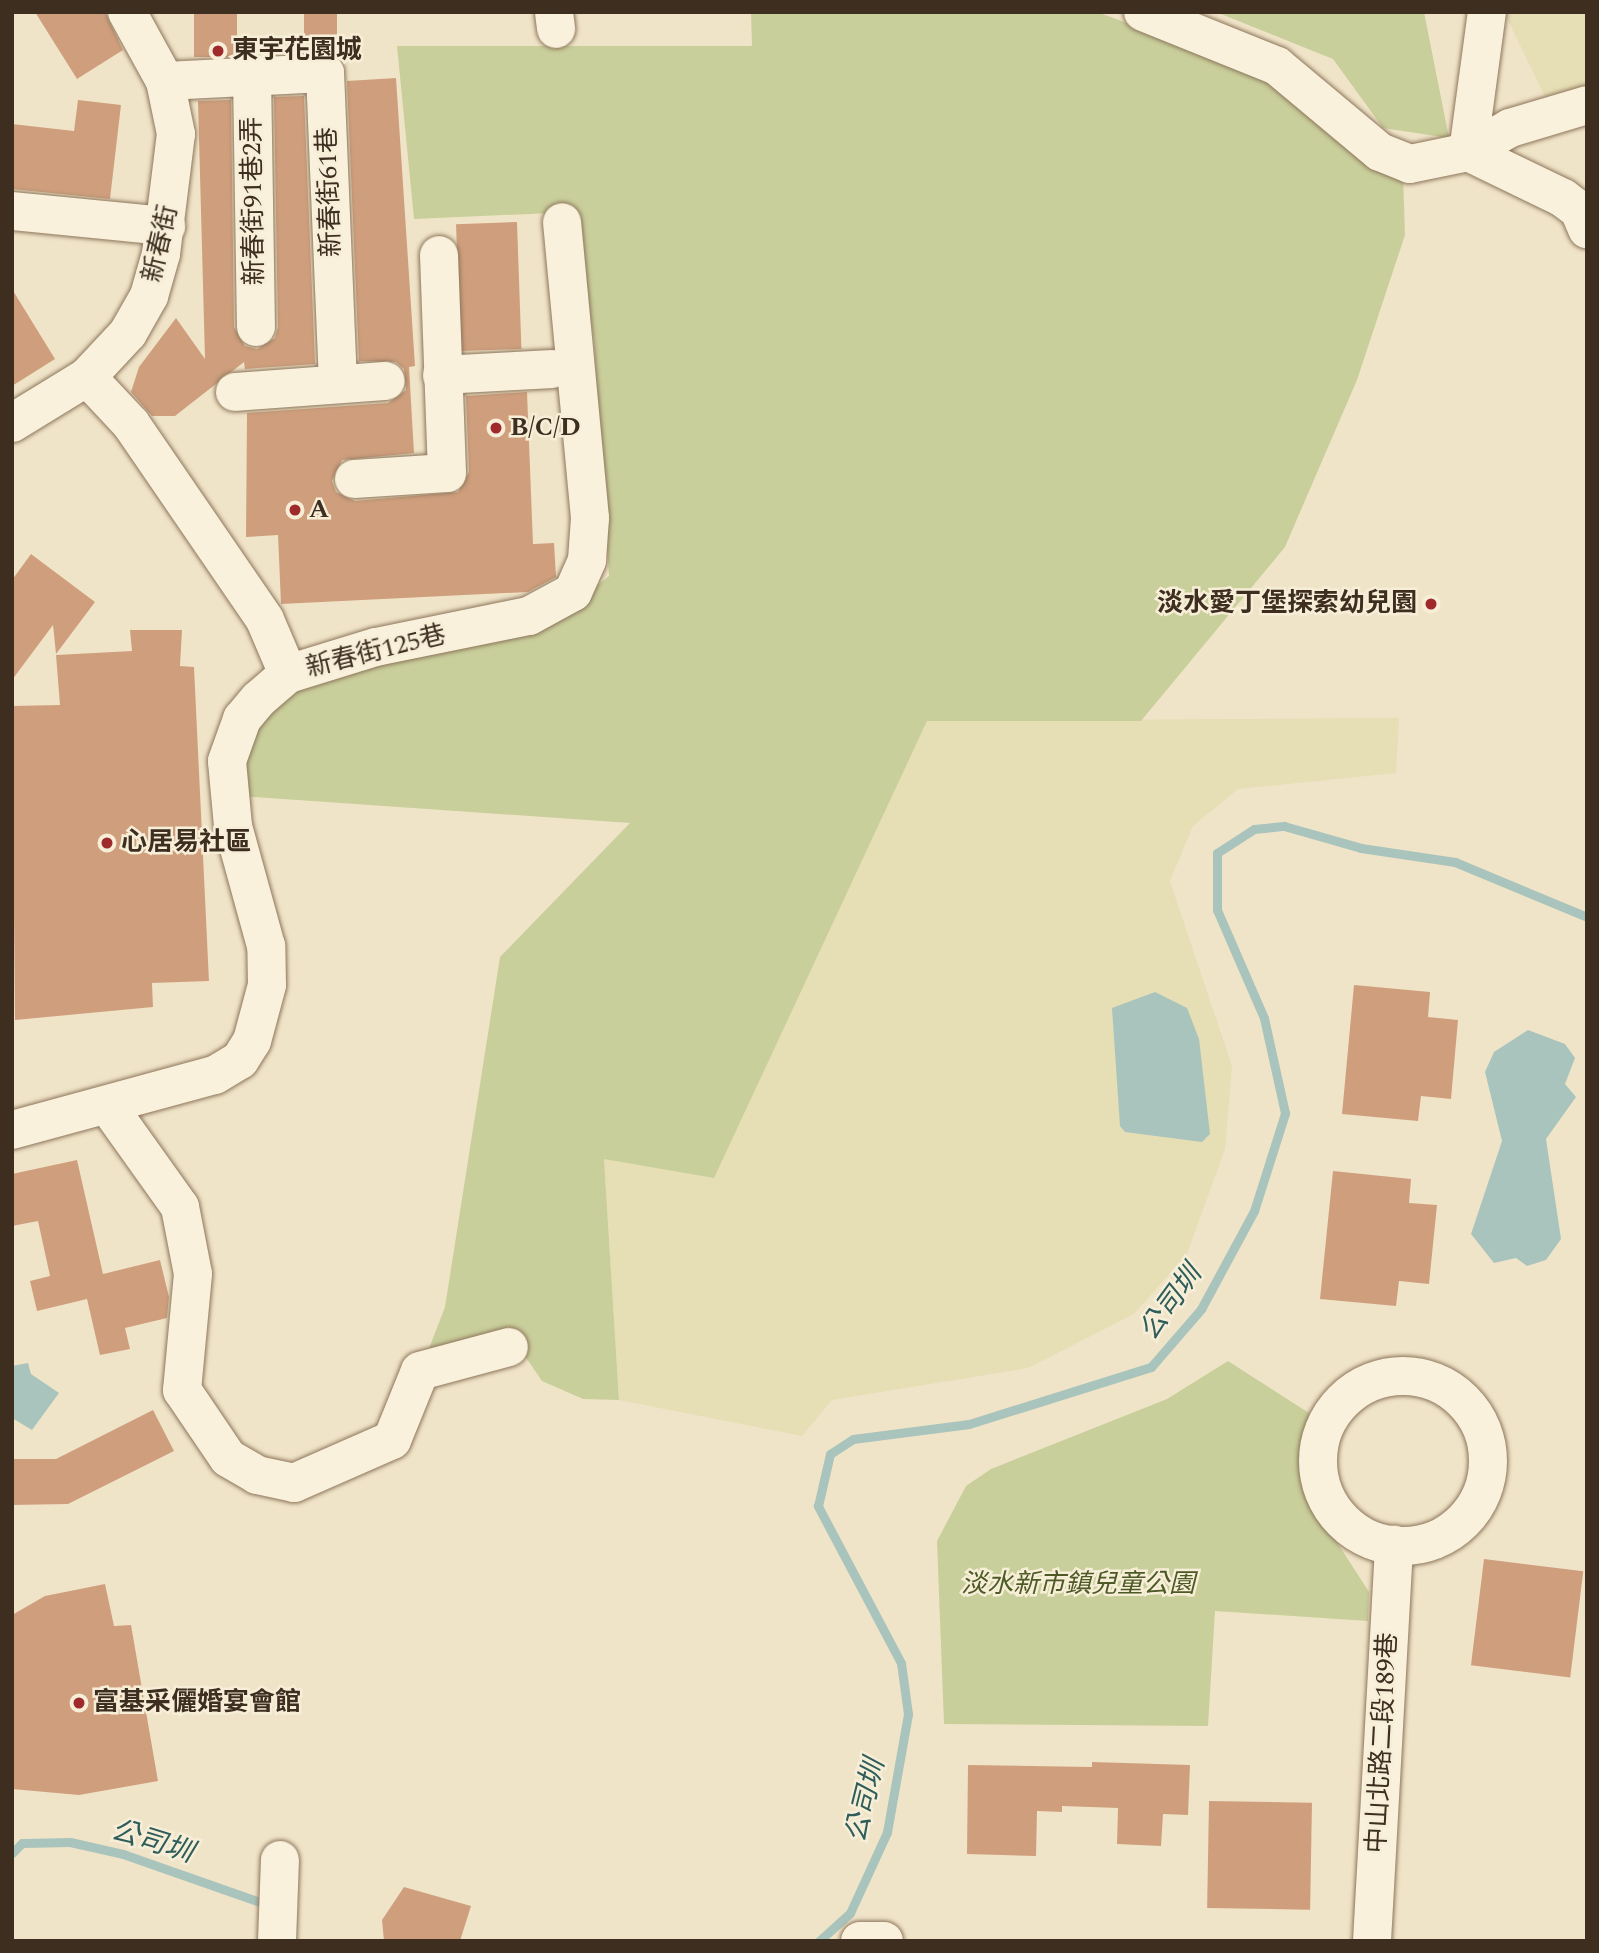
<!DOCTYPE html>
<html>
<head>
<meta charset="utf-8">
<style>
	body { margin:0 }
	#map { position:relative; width:1599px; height:1953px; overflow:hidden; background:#f0e4c8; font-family:Spectral,"Noto Sans TC",serif }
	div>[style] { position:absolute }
	.farmland>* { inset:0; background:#e6deb5 }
	.green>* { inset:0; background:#c9cf9b }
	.water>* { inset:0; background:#a9c4bc }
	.stream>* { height:9px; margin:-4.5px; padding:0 4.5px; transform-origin:4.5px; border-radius:4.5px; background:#a9c4bc }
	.building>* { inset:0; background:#cf9f7d; transform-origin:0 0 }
	.roads { filter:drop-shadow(0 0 2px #8d765c) drop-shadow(0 0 2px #8d765c) }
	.minor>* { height:38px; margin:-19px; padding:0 19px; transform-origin:19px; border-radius:19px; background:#faf1dc }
	.minor>.ring { margin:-19px; padding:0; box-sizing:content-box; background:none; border:38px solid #faf1dc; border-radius:50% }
	.dots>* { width:19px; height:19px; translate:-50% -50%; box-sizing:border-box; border:4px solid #f7eed8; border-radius:50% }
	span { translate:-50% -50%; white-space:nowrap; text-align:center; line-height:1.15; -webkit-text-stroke:5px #f7eed8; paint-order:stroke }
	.poi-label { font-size:26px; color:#3d2e20; font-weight:700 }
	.left { translate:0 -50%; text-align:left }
	.right { translate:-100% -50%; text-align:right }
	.street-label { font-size:26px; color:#3d2e20 }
	.park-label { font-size:26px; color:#4d5a26; font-style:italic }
	.water-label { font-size:28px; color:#2f5d5a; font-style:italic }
	.frame { position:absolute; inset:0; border:14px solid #3d2e20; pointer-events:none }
</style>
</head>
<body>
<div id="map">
	<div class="farmland">
		<div style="clip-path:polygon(1504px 12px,1587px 12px,1587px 93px,1548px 103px)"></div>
		<div style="clip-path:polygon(1399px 718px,1396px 773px,1238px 789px,1193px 826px,1170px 881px,1232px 1066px,1225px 1149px,1187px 1254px,1134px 1314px,1028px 1368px,832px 1400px,802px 1436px,619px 1400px,604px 1158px,712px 1177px,927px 721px)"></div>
	</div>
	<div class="green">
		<div style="clip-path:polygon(751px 12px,1097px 12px,1261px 72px,1403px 173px,1405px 235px,1357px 380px,1285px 547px,1141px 721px,927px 721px,714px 1178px,604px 1159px,619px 1400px,583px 1399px,542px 1381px,514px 1340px,425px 1359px,445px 1307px,500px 957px,630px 823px,239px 796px,241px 760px,264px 714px,313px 682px,550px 624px,609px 576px,594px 341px,574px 212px,414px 219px,397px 46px,752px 46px)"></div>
		<div style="clip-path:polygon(1216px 12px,1424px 12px,1449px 138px,1383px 128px,1333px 59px)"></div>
		<div style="clip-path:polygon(1228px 1361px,1309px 1413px,1301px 1446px,1304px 1491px,1369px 1592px,1368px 1621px,1215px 1611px,1208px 1726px,944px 1724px,937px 1541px,966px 1486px,991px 1469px,1167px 1399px)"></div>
	</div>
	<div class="water">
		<div style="clip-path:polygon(1155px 992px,1187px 1008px,1199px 1039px,1210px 1134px,1202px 1142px,1125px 1132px,1120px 1126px,1112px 1008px)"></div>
		<div style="clip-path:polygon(1528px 1030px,1565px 1044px,1575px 1058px,1565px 1084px,1576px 1097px,1546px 1139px,1561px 1239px,1546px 1260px,1527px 1266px,1516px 1258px,1494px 1263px,1471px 1234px,1502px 1141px,1485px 1072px,1494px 1052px)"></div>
		<div style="clip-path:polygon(28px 1363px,31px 1374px,59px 1393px,32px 1430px,12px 1418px,12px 1366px)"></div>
	</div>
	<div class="stream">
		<div style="left:12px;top:1853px;width:14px;rotate:-45deg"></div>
		<div style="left:22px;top:1843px;width:48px;rotate:-1.2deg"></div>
		<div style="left:70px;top:1842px;width:54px;rotate:12.8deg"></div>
		<div style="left:123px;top:1854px;width:155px;rotate:19.3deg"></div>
		<div style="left:819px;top:1941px;width:42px;rotate:-42.1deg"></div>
		<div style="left:850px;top:1913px;width:89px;rotate:-65.4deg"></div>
		<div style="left:887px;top:1832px;width:120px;rotate:-79.9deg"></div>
		<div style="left:908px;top:1714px;width:51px;rotate:-97.8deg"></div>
		<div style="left:901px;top:1663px;width:178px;rotate:-117.9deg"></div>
		<div style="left:818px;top:1506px;width:53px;rotate:-77deg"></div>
		<div style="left:830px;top:1454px;width:27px;rotate:-33deg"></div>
		<div style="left:853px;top:1439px;width:117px;rotate:-7.4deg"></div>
		<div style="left:969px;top:1424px;width:191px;rotate:-17.4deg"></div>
		<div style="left:1151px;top:1367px;width:77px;rotate:-49.2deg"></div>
		<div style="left:1201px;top:1309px;width:111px;rotate:-61.6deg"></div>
		<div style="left:1254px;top:1211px;width:103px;rotate:-72.4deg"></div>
		<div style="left:1285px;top:1113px;width:97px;rotate:-102.5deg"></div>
		<div style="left:1264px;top:1018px;width:118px;rotate:-113.5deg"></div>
		<div style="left:1217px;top:910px;width:57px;rotate:-90deg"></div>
		<div style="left:1217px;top:853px;width:44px;rotate:-33deg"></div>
		<div style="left:1254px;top:829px;width:30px;rotate:-6deg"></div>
		<div style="left:1284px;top:826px;width:80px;rotate:15.9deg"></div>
		<div style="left:1361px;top:848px;width:95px;rotate:8.5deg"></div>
		<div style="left:1455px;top:862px;width:143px;rotate:22.6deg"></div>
	</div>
	<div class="building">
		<div style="clip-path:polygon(35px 12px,105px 12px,123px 50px,77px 79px)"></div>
		<div style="left:194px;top:12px;width:43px;height:45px"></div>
		<div style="left:304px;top:12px;width:33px;height:27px"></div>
		<div style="clip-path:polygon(396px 78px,415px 366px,409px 367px,414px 453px,342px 460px,332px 481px,336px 492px,355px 501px,458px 492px,469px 472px,466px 396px,527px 392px,533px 544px,554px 543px,556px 577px,528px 592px,281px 604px,278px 535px,246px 537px,247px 413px,388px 403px,406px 390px,404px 369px,396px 362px,359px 361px,347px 81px)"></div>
		<div style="clip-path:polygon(304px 96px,315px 364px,245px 369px,244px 362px,175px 416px,152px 416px,131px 392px,139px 367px,176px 318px,205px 359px,198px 101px,231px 100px,234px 327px,245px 346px,257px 349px,275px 338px,278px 327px,274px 97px)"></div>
		<div style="clip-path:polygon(78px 100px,121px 105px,110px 199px,12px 189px,12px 124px,74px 131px)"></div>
		<div style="left:517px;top:222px;width:127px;height:61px;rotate:88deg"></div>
		<div style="clip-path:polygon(12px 289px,55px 359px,12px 386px)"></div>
		<div style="clip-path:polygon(31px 554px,95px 602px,56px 654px,53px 625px,12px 680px,12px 580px)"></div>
		<div style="clip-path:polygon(130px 630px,182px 630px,180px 666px,194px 667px,209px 981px,152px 983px,153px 1007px,15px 1020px,12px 706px,60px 705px,56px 655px,132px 651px)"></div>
		<div style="clip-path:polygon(1354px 985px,1430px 992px,1428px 1017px,1458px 1020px,1451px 1099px,1421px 1096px,1418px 1121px,1342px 1114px)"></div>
		<div style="clip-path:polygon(77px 1160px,103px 1274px,160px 1260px,169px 1297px,167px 1318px,125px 1328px,130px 1349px,100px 1355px,87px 1299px,37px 1311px,30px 1281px,50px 1276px,38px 1221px,12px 1226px,12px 1174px)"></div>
		<div style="clip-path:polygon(1333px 1171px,1411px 1179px,1409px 1203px,1437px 1205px,1429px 1284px,1399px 1281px,1396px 1306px,1320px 1299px)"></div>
		<div style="clip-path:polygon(153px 1410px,174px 1451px,68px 1504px,12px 1505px,12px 1459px,56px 1459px)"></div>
		<div style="left:1484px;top:1559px;width:100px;height:107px;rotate:7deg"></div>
		<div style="clip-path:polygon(105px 1584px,114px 1626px,131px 1625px,158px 1781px,79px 1795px,12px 1789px,12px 1615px,45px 1596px)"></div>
		<div style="clip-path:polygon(1092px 1762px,1190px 1765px,1188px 1815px,1163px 1814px,1161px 1846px,1117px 1844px,1118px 1808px,1062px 1806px,1062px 1812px,1037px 1811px,1036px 1856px,967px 1854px,968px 1765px,1092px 1767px)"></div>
		<div style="left:1209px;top:1801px;width:103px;height:107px;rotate:1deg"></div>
		<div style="clip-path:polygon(404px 1887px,471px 1906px,460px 1941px,384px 1941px,382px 1920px)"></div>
	</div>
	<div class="roads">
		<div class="minor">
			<div style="left:554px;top:12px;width:17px;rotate:83deg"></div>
			<div style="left:1143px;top:12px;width:144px;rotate:21.9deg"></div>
			<div style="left:1277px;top:66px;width:134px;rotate:39.9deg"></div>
			<div style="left:1380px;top:152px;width:32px;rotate:22deg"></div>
			<div style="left:1410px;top:164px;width:59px;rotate:-11.7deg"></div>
			<div style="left:1468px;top:152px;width:106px;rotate:25.8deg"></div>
			<div style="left:1563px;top:198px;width:20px;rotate:37deg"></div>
			<div style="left:1579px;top:210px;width:21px;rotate:67deg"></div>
			<div style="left:252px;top:75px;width:252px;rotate:89.1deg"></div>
			<div style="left:165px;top:81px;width:160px;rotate:-2.9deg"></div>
			<div style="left:325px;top:73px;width:311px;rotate:87.6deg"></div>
			<div style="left:1468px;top:152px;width:141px;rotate:-82.3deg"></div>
			<div style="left:1468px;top:152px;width:48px;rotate:-29.7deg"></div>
			<div style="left:1510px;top:128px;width:80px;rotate:-16.6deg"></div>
			<div style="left:12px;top:211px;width:155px;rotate:5.6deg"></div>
			<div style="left:442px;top:375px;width:110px;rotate:-3.1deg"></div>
			<div style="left:87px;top:377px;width:64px;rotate:46.9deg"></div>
			<div style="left:131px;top:424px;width:237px;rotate:55.6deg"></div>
			<div style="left:265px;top:620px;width:59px;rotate:66.9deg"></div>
			<div style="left:235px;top:392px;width:151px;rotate:-4.2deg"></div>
			<div style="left:12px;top:423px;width:88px;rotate:-31.5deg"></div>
			<div style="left:87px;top:377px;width:60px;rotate:-47deg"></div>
			<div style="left:128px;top:333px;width:43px;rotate:-60.4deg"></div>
			<div style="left:149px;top:296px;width:44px;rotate:-74.1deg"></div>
			<div style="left:161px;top:254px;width:121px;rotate:-82.9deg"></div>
			<div style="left:176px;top:134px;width:54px;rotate:-101.7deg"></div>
			<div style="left:165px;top:81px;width:79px;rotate:-118.8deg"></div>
			<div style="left:354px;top:479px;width:93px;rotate:-3.7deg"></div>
			<div style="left:447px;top:473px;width:218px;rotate:-92.1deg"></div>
			<div style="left:108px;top:1106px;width:124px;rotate:54.5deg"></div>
			<div style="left:180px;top:1207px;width:68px;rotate:79deg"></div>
			<div style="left:193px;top:1274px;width:117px;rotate:95.4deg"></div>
			<div style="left:182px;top:1390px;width:82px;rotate:55.9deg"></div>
			<div style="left:228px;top:1458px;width:34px;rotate:30deg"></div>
			<div style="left:257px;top:1475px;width:38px;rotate:12deg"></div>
			<div style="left:294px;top:1483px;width:107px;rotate:-23.7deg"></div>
			<div style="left:392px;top:1440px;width:74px;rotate:-67.9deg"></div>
			<div style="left:420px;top:1371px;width:92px;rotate:-15.1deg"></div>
			<div style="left:12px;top:1130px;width:210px;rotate:-15.2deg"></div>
			<div style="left:215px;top:1075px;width:29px;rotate:-31deg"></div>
			<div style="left:240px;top:1060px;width:22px;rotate:-58deg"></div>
			<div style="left:252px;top:1041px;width:58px;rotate:-75deg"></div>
			<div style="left:267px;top:985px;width:39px;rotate:-91deg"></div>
			<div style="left:266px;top:946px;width:124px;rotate:-105.4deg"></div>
			<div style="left:233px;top:826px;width:65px;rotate:-95.3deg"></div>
			<div style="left:227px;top:761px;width:45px;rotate:-70.3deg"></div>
			<div style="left:242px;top:719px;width:26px;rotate:-50deg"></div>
			<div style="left:259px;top:699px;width:38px;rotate:-41deg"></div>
			<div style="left:288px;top:674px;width:92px;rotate:-17.1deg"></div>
			<div style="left:376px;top:647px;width:156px;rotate:-11.5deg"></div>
			<div style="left:529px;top:616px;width:50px;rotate:-28.6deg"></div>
			<div style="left:573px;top:592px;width:35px;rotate:-66deg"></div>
			<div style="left:587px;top:560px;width:42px;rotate:-85.9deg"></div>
			<div style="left:590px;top:518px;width:297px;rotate:-95.4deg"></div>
			<div class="ring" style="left:1318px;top:1376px;width:132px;height:132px"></div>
			<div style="left:277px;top:1941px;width:81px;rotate:-87.9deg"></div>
			<div style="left:860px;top:1941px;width:24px"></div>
			<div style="left:1372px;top:1941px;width:397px;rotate:-86.8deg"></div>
		</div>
	</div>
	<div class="dots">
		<div style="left:218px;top:51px;background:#9e2a2b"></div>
		<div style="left:496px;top:428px;background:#9e2a2b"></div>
		<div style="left:295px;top:510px;background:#9e2a2b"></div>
		<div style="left:1431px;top:604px;background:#9e2a2b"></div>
		<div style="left:107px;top:843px;background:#9e2a2b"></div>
		<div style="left:79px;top:1703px;background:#9e2a2b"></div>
	</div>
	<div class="poi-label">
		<span class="left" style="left:232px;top:51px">東宇花園城</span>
		<span class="left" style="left:510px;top:428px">B/C/D</span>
		<span class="left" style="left:309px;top:510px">A</span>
		<span class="right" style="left:1417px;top:604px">淡水愛丁堡探索幼兒園</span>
		<span class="left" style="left:121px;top:843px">心居易社區</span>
		<span class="left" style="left:93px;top:1703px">富基采儷婚宴會館</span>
	</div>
	<div class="street-label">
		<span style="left:330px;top:192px;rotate:-92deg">新春街61巷</span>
		<span style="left:254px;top:201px;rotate:-91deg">新春街91巷2弄</span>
		<span style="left:161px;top:244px;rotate:-77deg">新春街</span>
		<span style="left:376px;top:652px;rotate:-14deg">新春街125巷</span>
		<span style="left:1383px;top:1743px;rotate:-87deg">中山北路二段189巷</span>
	</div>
	<div class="park-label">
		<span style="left:1078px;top:1585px">淡水新市鎮兒童公園</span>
	</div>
	<div class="water-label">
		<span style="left:1171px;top:1303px;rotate:-54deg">公司圳</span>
		<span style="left:866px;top:1801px;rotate:-76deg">公司圳</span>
		<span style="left:152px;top:1842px;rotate:17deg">公司圳</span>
	</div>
	<div class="frame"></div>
</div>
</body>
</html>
